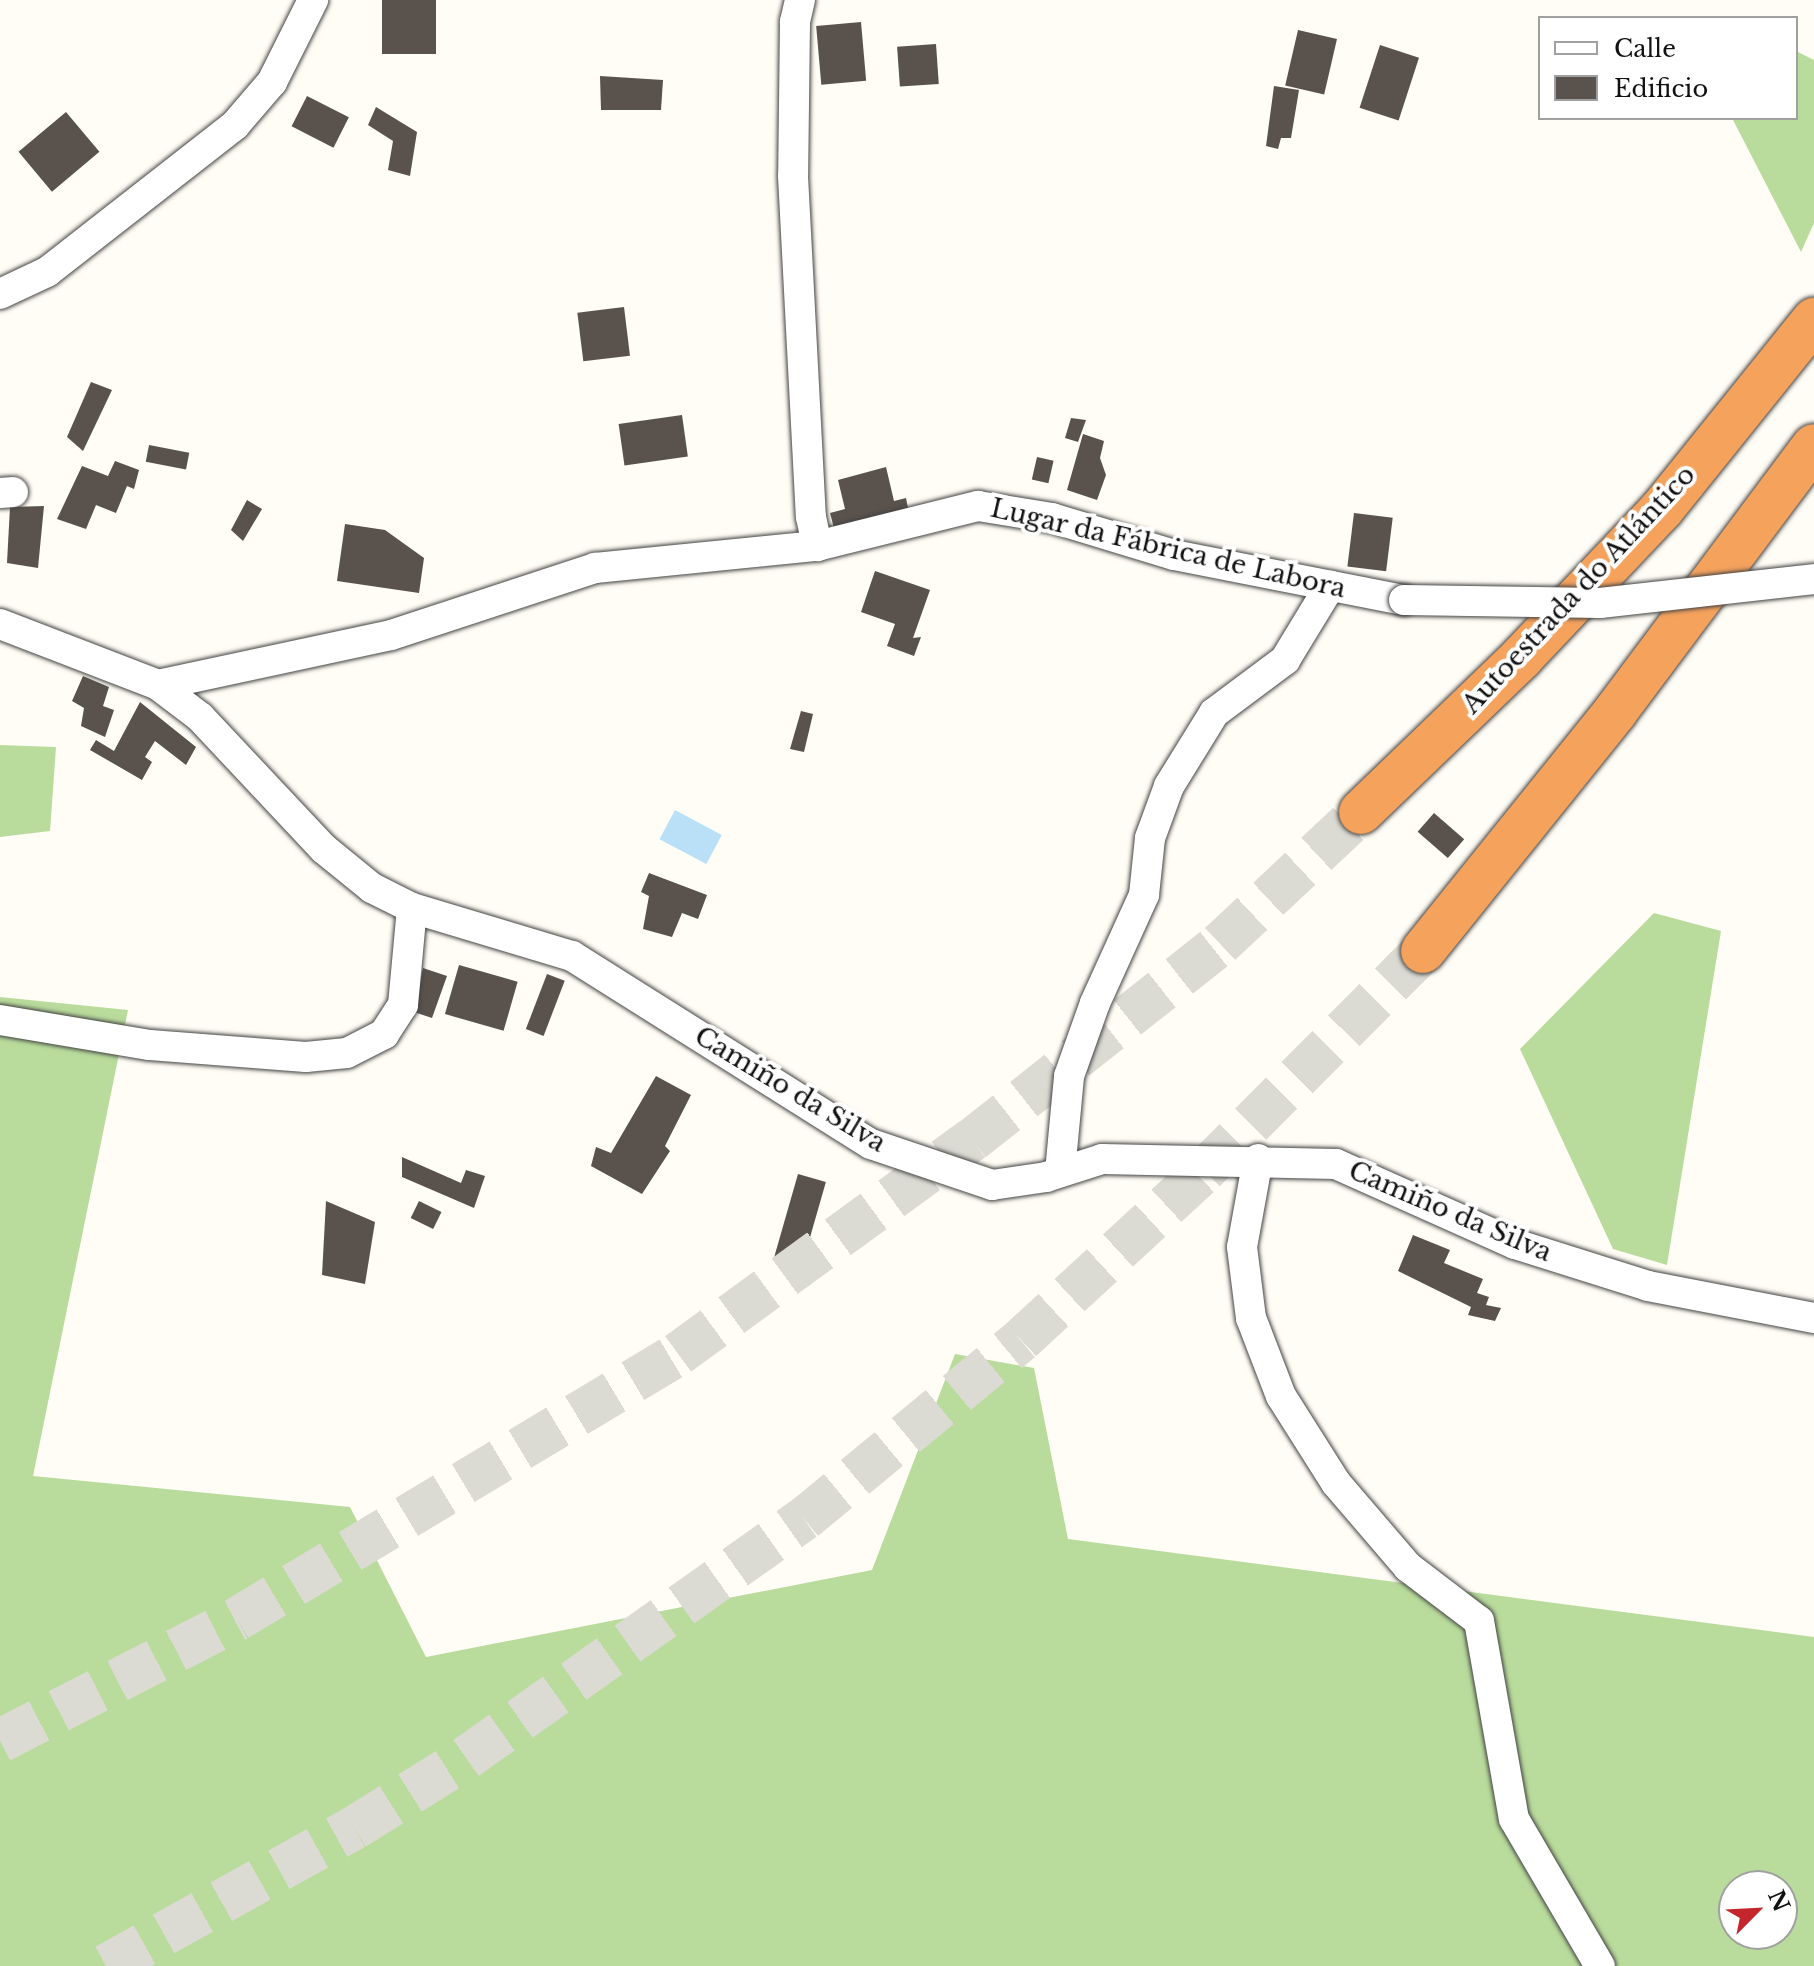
<!DOCTYPE html>
<html>
<head>
<meta charset="utf-8">
<style>
	body { margin:0 }
	#map { position:relative; width:1814px; height:1966px; overflow:hidden; background:#fffdf5; font-family:"Libre Baskerville",serif }
	div>[style] { position:absolute }
	.forest>* { inset:0; background:#b9dc9c }
	.water>* { inset:0; background:#b9e0f7; transform-origin:0 0 }
	.building>* { inset:0; background:#5a524d; transform-origin:0 0 }
	.motorway-tunnel>* { height:44px; margin-top:-22px; transform-origin:0; background:repeating-linear-gradient(90deg,#dbdad3 0 44px,transparent 0 66px) }
	.roads { filter:drop-shadow(0 0 2px #444) drop-shadow(0 0 2px #444) }
	.minor>* { height:30px; margin:-15px; padding:0 15px; transform-origin:15px; border-radius:15px; background:#fff }
	.motorway>* { height:44px; margin:-22px; padding:0 22px; transform-origin:22px; border-radius:22px; background:#f5a25d }
	.bridges { filter:drop-shadow(0 0 2px #444) drop-shadow(0 0 2px #444) }
	.minor-bridge>* { height:30px; margin:-15px; padding:0 15px; transform-origin:15px; border-radius:15px; background:#fff }
	span { translate:-50% -50%; white-space:nowrap; text-align:center; line-height:1.15; -webkit-text-stroke:8px #fff; paint-order:stroke }
	.street-label { font-size:26px; color:#111 }
	.legend { position:absolute; left:1538px; top:16px; width:260px; height:104px; box-sizing:border-box; background:#fff; border:2px solid #a0a0a0; margin:0; padding:10px 14px; list-style:none; font-size:24px; color:#111 }
	.legend li { display:flex; align-items:center; gap:16px; height:40px }
	.legend b { width:40px; border:2px solid #a0a0a0 }
	.north { position:absolute; left:1718px; top:1870px; width:80px; height:80px; box-sizing:border-box; background:#fff; border:2px solid #a0a0a0; border-radius:50%; rotate:66deg; font-size:22px; font-weight:700; line-height:32px; text-align:center; color:#111 }
	.north::after { content:''; display:block; margin:auto; width:28px; height:36px; background:#c4262e; clip-path:polygon(50% 0,100% 100%,50% 72%,0 100%) }
</style>
</head>
<body>
<div id="map">
	<div class="forest">
		<div style="clip-path:polygon(1796px 51px,1814px 60px,1814px 223px,1801px 252px,1732px 118px,1796px 118px)"></div>
		<div style="clip-path:polygon(0 745px,56px 747px,50px 831px,0 837px)"></div>
		<div style="clip-path:polygon(1654px 913px,1721px 931px,1667px 1265px,1613px 1249px,1520px 1049px)"></div>
		<div style="clip-path:polygon(evenodd,0 997px,128px 1010px,33px 1476px,350px 1507px,426px 1657px,872px 1570px,955px 1354px,1034px 1368px,1068px 1539px,1814px 1637px,1814px 1966px,0 1966px,0 997px,1734px 1886px,1782px 1886px,1782px 1934px,1734px 1934px,1734px 1886px)"></div>
	</div>
	<div class="water">
		<div style="left:675px;top:810px;width:53px;height:33px;rotate:28deg"></div>
	</div>
	<div class="building">
		<div style="left:382px;top:0;width:54px;height:54px"></div>
		<div style="left:861px;top:22px;width:59px;height:45px;rotate:85deg"></div>
		<div style="left:1298px;top:30px;width:40px;height:57px;rotate:13deg"></div>
		<div style="left:936px;top:44px;width:40px;height:39px;rotate:86deg"></div>
		<div style="left:1380px;top:45px;width:41px;height:66px;rotate:18deg"></div>
		<div style="clip-path:polygon(600px 76px,663px 80px,661px 110px,601px 110px)"></div>
		<div style="clip-path:polygon(1274px 86px,1299px 90px,1291px 138px,1281px 138px,1278px 149px,1266px 146px)"></div>
		<div style="left:307px;top:96px;width:47px;height:34px;rotate:27deg"></div>
		<div style="clip-path:polygon(376px 107px,417px 132px,410px 176px,388px 170px,393px 141px,368px 125px)"></div>
		<div style="left:66px;top:112px;width:52px;height:62px;rotate:50deg"></div>
		<div style="left:624px;top:307px;width:49px;height:47px;rotate:83deg"></div>
		<div style="clip-path:polygon(91px 382px,112px 390px,83px 451px,67px 437px)"></div>
		<div style="left:682px;top:415px;width:42px;height:64px;rotate:82deg"></div>
		<div style="clip-path:polygon(1071px 418px,1086px 420px,1078px 442px,1065px 438px)"></div>
		<div style="clip-path:polygon(1083px 434px,1104px 441px,1100px 458px,1106px 475px,1097px 500px,1067px 490px)"></div>
		<div style="left:149px;top:445px;width:41px;height:17px;rotate:11deg"></div>
		<div style="left:1037px;top:457px;width:17px;height:23px;rotate:13deg"></div>
		<div style="clip-path:polygon(115px 461px,139px 470px,134px 489px,127px 486px,116px 513px,96px 505px,86px 529px,57px 519px,82px 466px,108px 476px)"></div>
		<div style="clip-path:polygon(886px 467px,894px 501px,906px 498px,908px 508px,834px 528px,830px 513px,845px 509px,838px 480px)"></div>
		<div style="clip-path:polygon(247px 500px,262px 509px,243px 541px,231px 530px)"></div>
		<div style="clip-path:polygon(44px 506px,38px 568px,7px 563px,10px 507px)"></div>
		<div style="left:1354px;top:513px;width:39px;height:54px;rotate:7deg"></div>
		<div style="clip-path:polygon(345px 524px,385px 530px,424px 558px,419px 593px,337px 581px)"></div>
		<div style="clip-path:polygon(875px 571px,930px 590px,913px 638px,921px 637px,914px 656px,887px 646px,895px 624px,861px 612px)"></div>
		<div style="clip-path:polygon(83px 676px,109px 687px,103px 706px,114px 710px,105px 737px,81px 726px,84px 708px,72px 701px)"></div>
		<div style="clip-path:polygon(140px 702px,196px 747px,186px 765px,155px 741px,145px 757px,152px 762px,142px 780px,90px 750px,96px 740px,114px 751px)"></div>
		<div style="clip-path:polygon(801px 711px,813px 714px,804px 752px,790px 749px)"></div>
		<div style="left:1434px;top:813px;width:40px;height:25px;rotate:41deg"></div>
		<div style="clip-path:polygon(649px 873px,707px 895px,698px 919px,682px 913px,672px 937px,643px 929px,649px 896px,641px 892px)"></div>
		<div style="left:459px;top:965px;width:61px;height:51px;rotate:16deg"></div>
		<div style="clip-path:polygon(423px 968px,447px 976px,432px 1018px,414px 1012px)"></div>
		<div style="left:547px;top:974px;width:19px;height:59px;rotate:21deg"></div>
		<div style="clip-path:polygon(656px 1076px,691px 1095px,665px 1146px,670px 1151px,642px 1194px,591px 1166px,596px 1147px,611px 1153px)"></div>
		<div style="clip-path:polygon(402px 1157px,461px 1183px,466px 1170px,485px 1176px,474px 1208px,402px 1177px)"></div>
		<div style="left:798px;top:1174px;width:29px;height:86px;rotate:16deg"></div>
		<div style="clip-path:polygon(326px 1201px,375px 1222px,365px 1284px,322px 1275px)"></div>
		<div style="left:419px;top:1201px;width:25px;height:19px;rotate:26deg"></div>
		<div style="clip-path:polygon(1413px 1235px,1450px 1250px,1444px 1263px,1483px 1279px,1477px 1293px,1489px 1297px,1486px 1305px,1501px 1308px,1495px 1321px,1468px 1315px,1471px 1307px,1398px 1271px)"></div>
	</div>
	<div class="motorway-tunnel">
		<div style="left:0;top:1741px;width:267px;rotate:-27.2deg"></div>
		<div style="left:237px;top:1619px;width:514px;rotate:-31deg"></div>
		<div style="left:678px;top:1354px;width:364px;rotate:-36.1deg"></div>
		<div style="left:972px;top:1140px;width:316px;rotate:-38.3deg"></div>
		<div style="left:1220px;top:944px;width:193px;rotate:-43.1deg"></div>
		<div style="left:106px;top:1966px;width:284px;rotate:-29.1deg"></div>
		<div style="left:354px;top:1828px;width:132px;rotate:-32deg"></div>
		<div style="left:466px;top:1758px;width:414px;rotate:-35.3deg"></div>
		<div style="left:804px;top:1519px;width:281px;rotate:-39.5deg"></div>
		<div style="left:1021px;top:1340px;width:249px;rotate:-42.7deg"></div>
		<div style="left:1204px;top:1171px;width:310px;rotate:-45.1deg"></div>
	</div>
	<div class="roads">
		<div class="minor">
			<div style="left:800px;top:0;width:23px;rotate:103deg"></div>
			<div style="left:795px;top:22px;width:154px;rotate:90.7deg"></div>
			<div style="left:793px;top:176px;width:341px;rotate:87deg"></div>
			<div style="left:811px;top:517px;width:30px;rotate:78deg"></div>
			<div style="left:0;top:294px;width:52px;rotate:-25.1deg"></div>
			<div style="left:47px;top:272px;width:239px;rotate:-38deg"></div>
			<div style="left:235px;top:125px;width:57px;rotate:-49.3deg"></div>
			<div style="left:272px;top:82px;width:92px;rotate:-63.4deg"></div>
			<div style="left:0;top:493px;width:13px;rotate:-4deg"></div>
			<div style="left:0;top:624px;width:169px;rotate:21.1deg"></div>
			<div style="left:158px;top:685px;width:53px;rotate:37.3deg"></div>
			<div style="left:200px;top:717px;width:181px;rotate:46.8deg"></div>
			<div style="left:324px;top:849px;width:62px;rotate:39.1deg"></div>
			<div style="left:372px;top:888px;width:45px;rotate:26.6deg"></div>
			<div style="left:412px;top:908px;width:167px;rotate:16.7deg"></div>
			<div style="left:572px;top:956px;width:353px;rotate:32.2deg"></div>
			<div style="left:871px;top:1144px;width:128px;rotate:18.7deg"></div>
			<div style="left:992px;top:1185px;width:55px;rotate:-8.4deg"></div>
			<div style="left:1046px;top:1177px;width:59px;rotate:-17.8deg"></div>
			<div style="left:1102px;top:1159px;width:234px;rotate:1.2deg"></div>
			<div style="left:1336px;top:1164px;width:196px;rotate:24.1deg"></div>
			<div style="left:1515px;top:1244px;width:139px;rotate:17.5deg"></div>
			<div style="left:1648px;top:1286px;width:169px;rotate:10.9deg"></div>
			<div style="left:158px;top:685px;width:238px;rotate:-12.1deg"></div>
			<div style="left:391px;top:635px;width:215px;rotate:-18.2deg"></div>
			<div style="left:595px;top:568px;width:223px;rotate:-5.7deg"></div>
			<div style="left:817px;top:546px;width:166px;rotate:-14deg"></div>
			<div style="left:978px;top:506px;width:75px;rotate:9.2deg"></div>
			<div style="left:1052px;top:518px;width:127px;rotate:16.9deg"></div>
			<div style="left:1174px;top:555px;width:234px;rotate:11.1deg"></div>
			<div style="left:0;top:1020px;width:152px;rotate:9.5deg"></div>
			<div style="left:150px;top:1045px;width:156px;rotate:4.4deg"></div>
			<div style="left:306px;top:1057px;width:41px;rotate:-5.6deg"></div>
			<div style="left:347px;top:1053px;width:42px;rotate:-27.2deg"></div>
			<div style="left:384px;top:1034px;width:35px;rotate:-57deg"></div>
			<div style="left:403px;top:1005px;width:97px;rotate:-84.7deg"></div>
			<div style="left:1258px;top:1159px;width:89px;rotate:100.3deg"></div>
			<div style="left:1242px;top:1247px;width:72px;rotate:82.8deg"></div>
			<div style="left:1251px;top:1318px;width:84px;rotate:69deg"></div>
			<div style="left:1281px;top:1396px;width:103px;rotate:57.7deg"></div>
			<div style="left:1336px;top:1483px;width:111px;rotate:49.4deg"></div>
			<div style="left:1408px;top:1567px;width:89px;rotate:37.3deg"></div>
			<div style="left:1479px;top:1621px;width:201px;rotate:80deg"></div>
			<div style="left:1514px;top:1819px;width:170px;rotate:59.7deg"></div>
			<div style="left:1060px;top:1172px;width:96px;rotate:-84.6deg"></div>
			<div style="left:1069px;top:1076px;width:77px;rotate:-70.4deg"></div>
			<div style="left:1095px;top:1003px;width:119px;rotate:-65.6deg"></div>
			<div style="left:1144px;top:895px;width:57px;rotate:-84deg"></div>
			<div style="left:1150px;top:838px;width:55px;rotate:-69.9deg"></div>
			<div style="left:1169px;top:786px;width:86px;rotate:-58.3deg"></div>
			<div style="left:1214px;top:713px;width:89px;rotate:-36.7deg"></div>
			<div style="left:1285px;top:660px;width:87px;rotate:-58.7deg"></div>
		</div>
		<div class="motorway">
			<div style="left:1361px;top:812px;width:222px;rotate:-43.9deg"></div>
			<div style="left:1521px;top:658px;width:205px;rotate:-46.6deg"></div>
			<div style="left:1662px;top:509px;width:243px;rotate:-51.2deg"></div>
			<div style="left:1423px;top:951px;width:307px;rotate:-51.2deg"></div>
			<div style="left:1615px;top:712px;width:332px;rotate:-53.2deg"></div>
		</div>
	</div>
	<div class="bridges">
		<div class="minor-bridge">
			<div style="left:1404px;top:600px;width:196px;rotate:0.9deg"></div>
			<div style="left:1600px;top:603px;width:215px;rotate:-6.4deg"></div>
		</div>
	</div>
	<div class="street-label">
		<span style="left:1168px;top:549px;rotate:13deg">Lugar da Fábrica de Labora</span>
		<span style="left:1579px;top:590px;rotate:-47deg">Autoestrada do Atlántico</span>
		<span style="left:790px;top:1090px;rotate:31deg">Camiño da Silva</span>
		<span style="left:1450px;top:1212px;rotate:23deg">Camiño da Silva</span>
	</div>
	<ul class="legend">
	<li><b style="height:10px;background:#fff"></b>Calle</li>
	<li><b style="height:22px;background:#5a524d"></b>Edificio</li>
	</ul>
	<div class="north">N</div>
</div>
</body>
</html>
